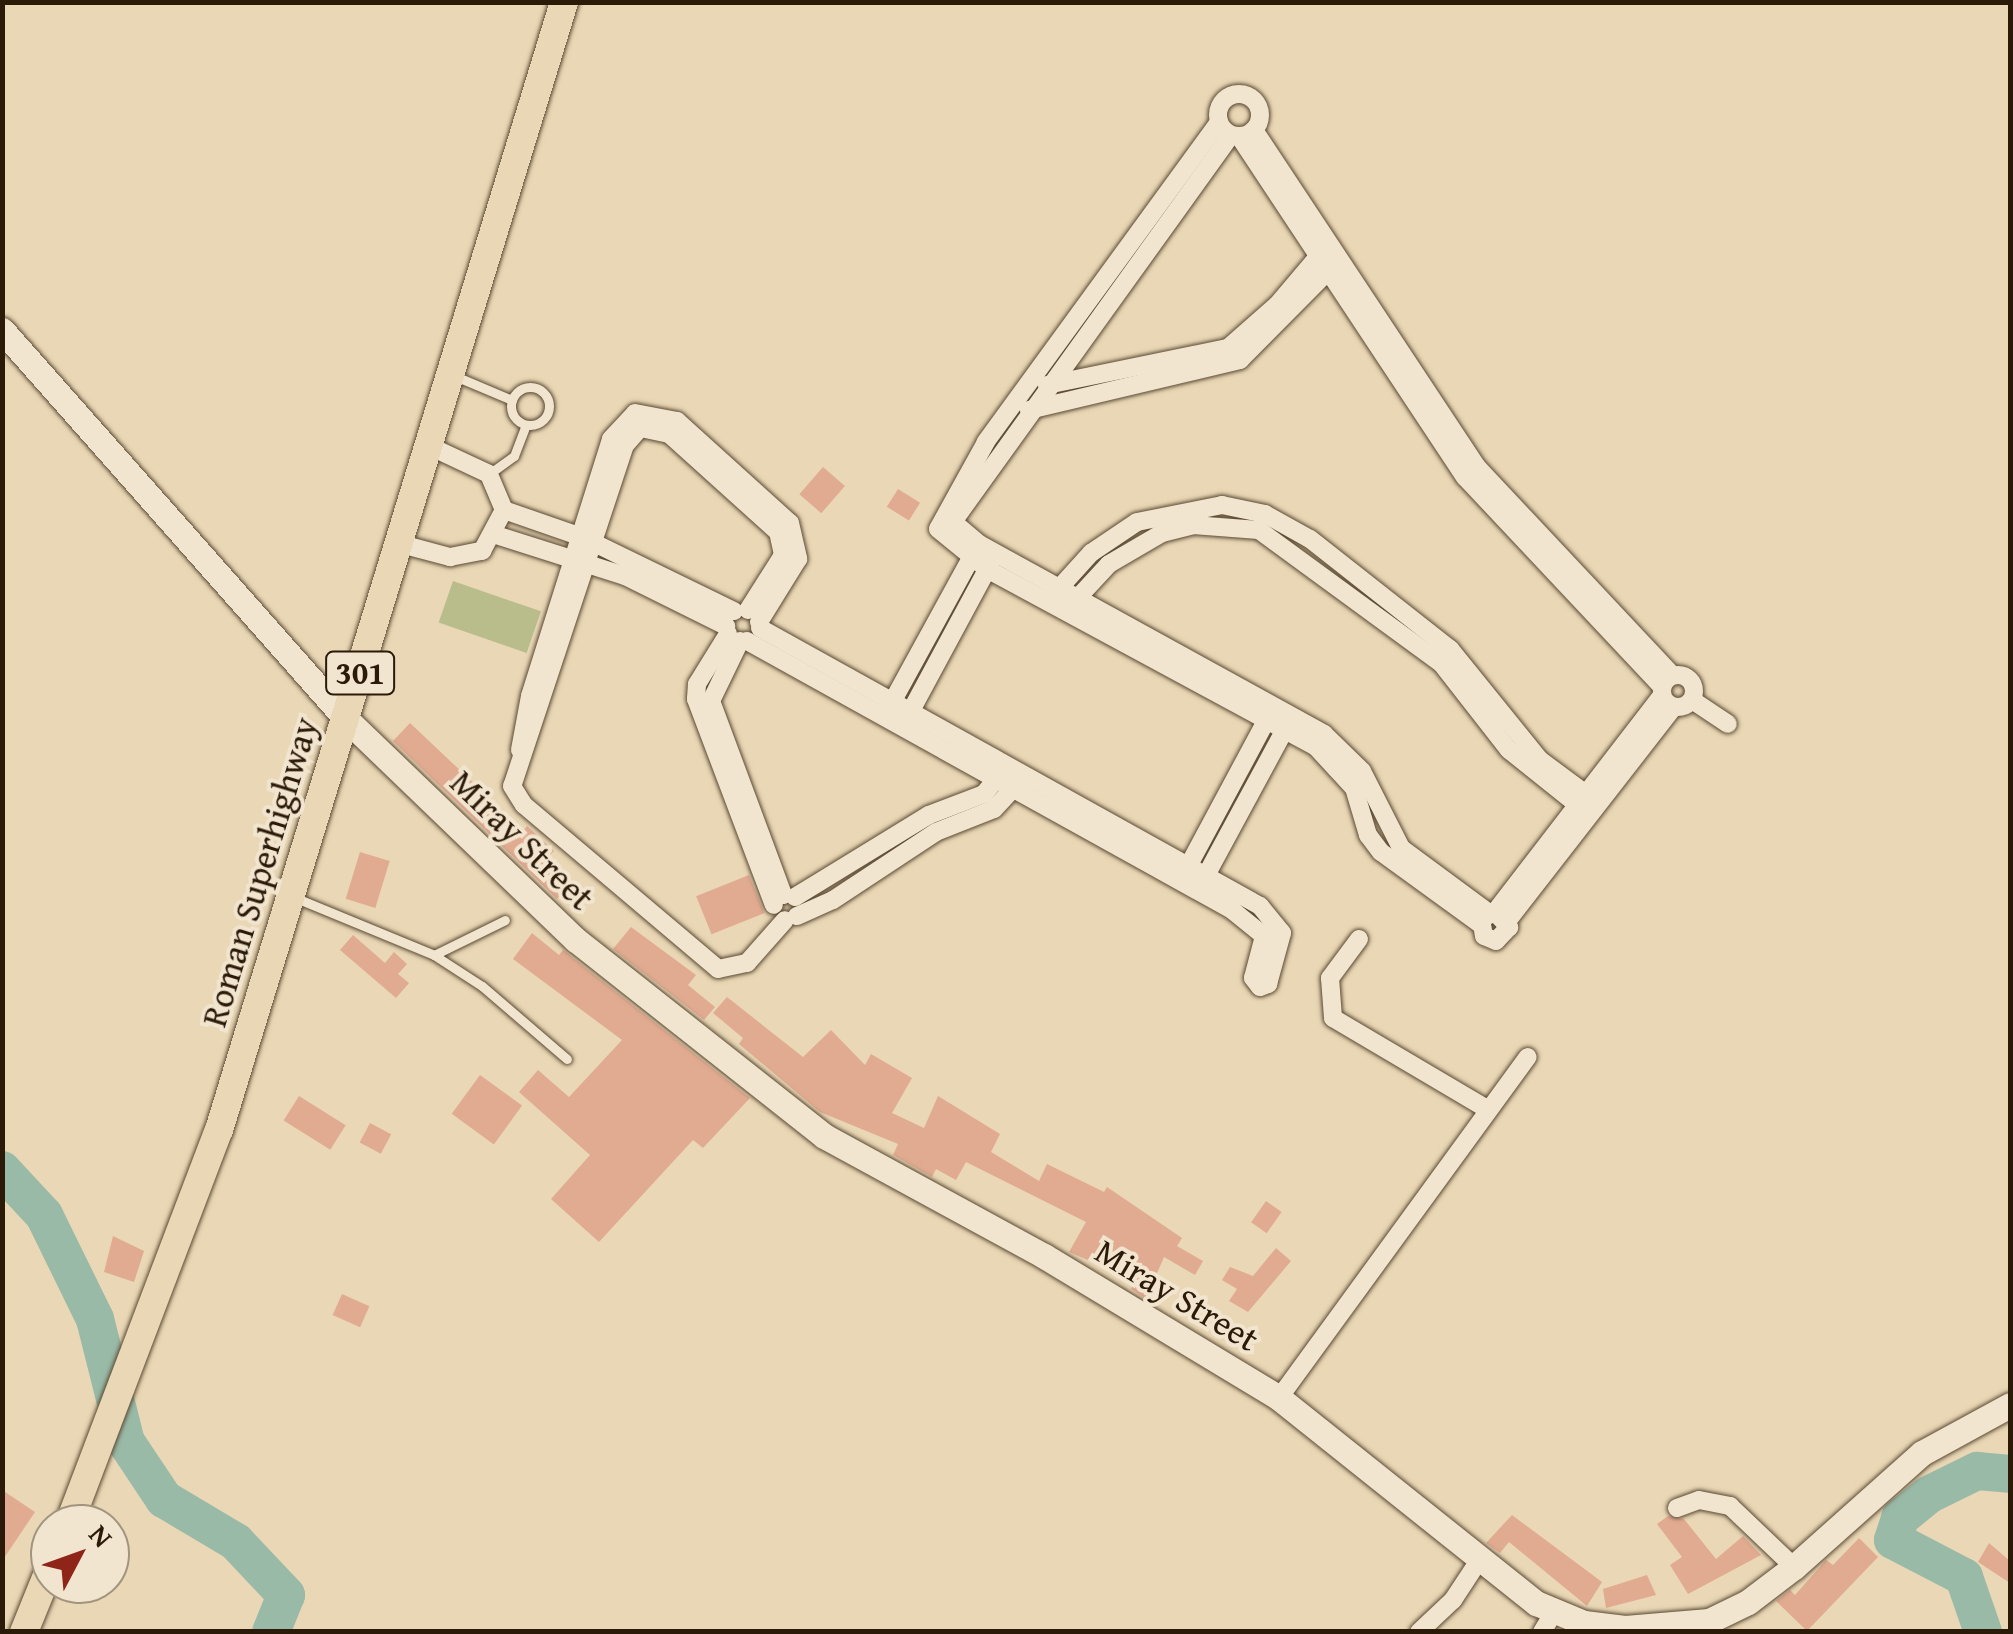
<!DOCTYPE html>
<html>
<head>
<meta charset="utf-8">
<style>
	body { margin:0 }
	#map { position:relative; width:2013px; height:1634px; overflow:hidden; background:#e9d7b5; font-family:"Gentium Book Plus",serif }
	div>[style] { position:absolute }
	.green>* { inset:0; background:#b9bd8b; transform-origin:0 0 }
	.river>* { height:38px; margin:-19px; padding:0 19px; transform-origin:19px; border-radius:19px; background:#99baa7 }
	.building>* { inset:0; background:#e1ab91; transform-origin:0 0 }
	.roads { filter:drop-shadow(0 0 2px #5a4933) drop-shadow(0 0 2px #5a4933) }
	.lane>* { height:9px; margin:-4.5px; padding:0 4.5px; transform-origin:4.5px; border-radius:4.5px; background:#f1e5cf }
	.lane>.ring { margin:-4.5px; padding:0; box-sizing:content-box; background:none; border:9px solid #f1e5cf; border-radius:50% }
	.street>* { height:18px; margin:-9px; padding:0 9px; transform-origin:9px; border-radius:9px; background:#f1e5cf }
	.street>.ring { margin:-9px; padding:0; box-sizing:content-box; background:none; border:18px solid #f1e5cf; border-radius:50% }
	.secondary>* { height:25px; margin:-12.5px; padding:0 12.5px; transform-origin:12.5px; border-radius:12.5px; background:#f1e5cf }
	.primary>* { height:28px; margin:-14px; padding:0 14px; transform-origin:14px; border-radius:14px; background:#e9d7b5 }
	span { translate:-50% -50%; white-space:nowrap; text-align:center; line-height:1.15; -webkit-text-stroke:8px #f1e5cf; paint-order:stroke }
	.shield-label span { padding:2px 8px; background:#f1e5cf; border:2px solid; border-radius:8px; -webkit-text-stroke-width:0 }
	.shield-label { font-size:32px; color:#2b1a08; font-weight:700 }
	.street-label { font-size:35px; color:#2b1a08 }
	.frame { position:absolute; inset:0; border:5px solid #2b1a08; pointer-events:none }
	.north { position:absolute; left:30px; top:1504px; width:100px; height:100px; box-sizing:border-box; background:#f1e5cf; border:2px solid #a2947f; border-radius:50%; rotate:49deg; font-size:28px; font-weight:700; line-height:40px; text-align:center; color:#2b1a08 }
	.north::after { content:''; display:block; margin:auto; width:35px; height:45px; background:#8f2418; clip-path:polygon(50% 0,100% 100%,50% 72%,0 100%) }
</style>
</head>
<body>
<div id="map">
	<div class="green">
		<div style="left:453px;top:581px;width:93px;height:44px;rotate:19deg"></div>
	</div>
	<div class="river">
		<div style="left:2px;top:1170px;width:62px;rotate:47deg"></div>
		<div style="left:44px;top:1215px;width:116px;rotate:63.9deg"></div>
		<div style="left:95px;top:1319px;width:127px;rotate:75.9deg"></div>
		<div style="left:126px;top:1442px;width:69px;rotate:56.3deg"></div>
		<div style="left:164px;top:1499px;width:84px;rotate:30.8deg"></div>
		<div style="left:236px;top:1542px;width:73px;rotate:46.7deg"></div>
		<div style="left:286px;top:1595px;width:40px;rotate:112deg"></div>
		<div style="left:1983px;top:1632px;width:58px;rotate:-109.1deg"></div>
		<div style="left:1964px;top:1577px;width:80px;rotate:-152.5deg"></div>
		<div style="left:1893px;top:1540px;width:23px;rotate:-72deg"></div>
		<div style="left:1900px;top:1518px;width:36px;rotate:-39deg"></div>
		<div style="left:1928px;top:1495px;width:55px;rotate:-26.1deg"></div>
		<div style="left:1977px;top:1471px;width:33px;rotate:5deg"></div>
	</div>
	<div class="building">
		<div style="left:823px;top:467px;width:29px;height:36px;rotate:41deg"></div>
		<div style="left:898px;top:489px;width:26px;height:21px;rotate:32deg"></div>
		<div style="clip-path:polygon(410px 723px,483px 792px,477px 799px,521px 834px,527px 826px,554px 851px,546px 859px,572px 881px,557px 899px,393px 741px)"></div>
		<div style="left:360px;top:852px;width:31px;height:49px;rotate:17deg"></div>
		<div style="left:749px;top:875px;width:41px;height:57px;rotate:68deg"></div>
		<div style="clip-path:polygon(631px 927px,696px 975px,688px 985px,715px 1007px,704px 1020px,613px 949px)"></div>
		<div style="clip-path:polygon(532px 933px,559px 955px,563px 950px,750px 1098px,703px 1148px,693px 1140px,599px 1242px,551px 1199px,590px 1155px,519px 1092px,538px 1070px,569px 1097px,622px 1040px,513px 959px)"></div>
		<div style="clip-path:polygon(353px 935px,385px 963px,394px 952px,407px 964px,398px 974px,409px 983px,396px 998px,340px 950px)"></div>
		<div style="clip-path:polygon(727px 997px,803px 1057px,831px 1030px,865px 1065px,871px 1054px,912px 1078px,892px 1113px,924px 1128px,938px 1096px,1000px 1134px,991px 1152px,1039px 1181px,1047px 1164px,1104px 1192px,1107px 1187px,1182px 1238px,1177px 1246px,1203px 1261px,1195px 1275px,1164px 1257px,1146px 1299px,1131px 1289px,1135px 1280px,1069px 1252px,1086px 1222px,966px 1162px,956px 1180px,936px 1169px,932px 1177px,893px 1155px,898px 1144px,820px 1112px,739px 1044px,743px 1038px,713px 1013px)"></div>
		<div style="left:480px;top:1075px;width:52px;height:48px;rotate:36deg"></div>
		<div style="left:299px;top:1096px;width:55px;height:29px;rotate:32deg"></div>
		<div style="left:370px;top:1123px;width:24px;height:22px;rotate:28deg"></div>
		<div style="left:1266px;top:1201px;width:19px;height:26px;rotate:35deg"></div>
		<div style="clip-path:polygon(113px 1236px,144px 1251px,134px 1282px,104px 1272px)"></div>
		<div style="clip-path:polygon(1276px 1248px,1291px 1261px,1248px 1312px,1229px 1301px,1237px 1289px,1222px 1280px,1230px 1267px,1253px 1276px)"></div>
		<div style="left:342px;top:1294px;width:30px;height:23px;rotate:24deg"></div>
		<div style="clip-path:polygon(2px 1490px,35px 1512px,2px 1561px)"></div>
		<div style="clip-path:polygon(1512px 1515px,1602px 1582px,1587px 1606px,1509px 1542px,1500px 1553px,1486px 1543px)"></div>
		<div style="clip-path:polygon(1668px 1516px,1684px 1519px,1716px 1559px,1743px 1536px,1761px 1555px,1688px 1594px,1670px 1565px,1682px 1557px,1657px 1524px)"></div>
		<div style="clip-path:polygon(1859px 1538px,1878px 1557px,1807px 1631px,1776px 1601px,1790px 1590px,1795px 1595px,1826px 1560px,1833px 1565px)"></div>
		<div style="clip-path:polygon(1989px 1543px,2010px 1561px,2010px 1583px,1978px 1562px)"></div>
		<div style="clip-path:polygon(1647px 1575px,1656px 1595px,1606px 1608px,1603px 1589px)"></div>
	</div>
	<div class="roads">
		<div class="lane">
			<div style="left:455px;top:376px;width:62px;rotate:22.8deg"></div>
			<div class="ring" style="left:511px;top:387px;width:29px;height:29px"></div>
			<div style="left:489px;top:474px;width:31px;rotate:-36deg"></div>
			<div style="left:514px;top:456px;width:33px;rotate:-69deg"></div>
			<div style="left:296px;top:898px;width:149px;rotate:22.4deg"></div>
			<div style="left:434px;top:955px;width:57px;rotate:32.9deg"></div>
			<div style="left:482px;top:986px;width:112px;rotate:40.7deg"></div>
			<div style="left:434px;top:955px;width:79px;rotate:-26.2deg"></div>
		</div>
		<div class="street">
			<div class="ring" style="left:1218px;top:94px;width:24px;height:24px"></div>
			<div style="left:1219px;top:122px;width:396px;rotate:126.1deg"></div>
			<div style="left:986px;top:442px;width:99px;rotate:118.9deg"></div>
			<div style="left:938px;top:529px;width:63px;rotate:39.2deg"></div>
			<div style="left:987px;top:569px;width:374px;rotate:28.4deg"></div>
			<div style="left:1316px;top:747px;width:56px;rotate:47.2deg"></div>
			<div style="left:1354px;top:788px;width:49px;rotate:73.4deg"></div>
			<div style="left:1368px;top:835px;width:21px;rotate:53deg"></div>
			<div style="left:1381px;top:852px;width:122px;rotate:36deg"></div>
			<div style="left:1254px;top:130px;width:404px;rotate:56.5deg"></div>
			<div style="left:1477px;top:467px;width:285px;rotate:46.8deg"></div>
			<div style="left:1231px;top:135px;width:477px;rotate:125.7deg"></div>
			<div style="left:953px;top:522px;width:34px;rotate:40deg"></div>
			<div style="left:979px;top:544px;width:394px;rotate:28.8deg"></div>
			<div style="left:1324px;top:734px;width:53px;rotate:44.2deg"></div>
			<div style="left:1362px;top:771px;width:86px;rotate:63.1deg"></div>
			<div style="left:1401px;top:848px;width:109px;rotate:36.5deg"></div>
			<div style="left:1239px;top:136px;width:409px;rotate:56.5deg"></div>
			<div style="left:1465px;top:477px;width:288px;rotate:46.8deg"></div>
			<div style="left:1047px;top:385px;width:185px;rotate:-11.6deg"></div>
			<div style="left:1228px;top:348px;width:65px;rotate:-41.3deg"></div>
			<div style="left:1277px;top:305px;width:76px;rotate:-49.8deg"></div>
			<div style="left:1029px;top:410px;width:217px;rotate:-13.3deg"></div>
			<div style="left:1240px;top:360px;width:136px;rotate:-45.3deg"></div>
			<div style="left:504px;top:510px;width:83px;rotate:19.1deg"></div>
			<div style="left:582px;top:537px;width:169px;rotate:26deg"></div>
			<div style="left:496px;top:535px;width:135px;rotate:17.6deg"></div>
			<div style="left:625px;top:576px;width:113px;rotate:26.3deg"></div>
			<div style="left:401px;top:544px;width:51px;rotate:14.9deg"></div>
			<div style="left:450px;top:557px;width:33px;rotate:-11deg"></div>
			<div style="left:482px;top:551px;width:47px;rotate:-61.8deg"></div>
			<div style="left:504px;top:510px;width:39px;rotate:-113deg"></div>
			<div style="left:489px;top:474px;width:64px;rotate:-155deg"></div>
			<div style="left:1053px;top:595px;width:57px;rotate:-47.9deg"></div>
			<div style="left:1091px;top:553px;width:55px;rotate:-34deg"></div>
			<div style="left:1137px;top:522px;width:87px;rotate:-11.3deg"></div>
			<div style="left:1222px;top:505px;width:44px;rotate:11.8deg"></div>
			<div style="left:1265px;top:514px;width:51px;rotate:29.1deg"></div>
			<div style="left:1310px;top:539px;width:178px;rotate:38.2deg"></div>
			<div style="left:1450px;top:649px;width:143px;rotate:51deg"></div>
			<div style="left:1540px;top:760px;width:57px;rotate:36.5deg"></div>
			<div style="left:1072px;top:604px;width:54px;rotate:-47.2deg"></div>
			<div style="left:1109px;top:564px;width:61px;rotate:-30.3deg"></div>
			<div style="left:1162px;top:533px;width:32px;rotate:-14deg"></div>
			<div style="left:1193px;top:525px;width:66px;rotate:4.3deg"></div>
			<div style="left:1259px;top:530px;width:225px;rotate:36.2deg"></div>
			<div style="left:1441px;top:663px;width:110px;rotate:52deg"></div>
			<div style="left:1509px;top:750px;width:88px;rotate:38.6deg"></div>
			<div style="left:748px;top:610px;width:65px;rotate:-57.5deg"></div>
			<div style="left:783px;top:555px;width:24px;rotate:-102deg"></div>
			<div style="left:778px;top:532px;width:147px;rotate:-138deg"></div>
			<div style="left:669px;top:434px;width:30px;rotate:-168deg"></div>
			<div style="left:640px;top:428px;width:23px;rotate:131deg"></div>
			<div style="left:625px;top:445px;width:359px;rotate:108.3deg"></div>
			<div style="left:512px;top:786px;width:22px;rotate:58deg"></div>
			<div style="left:524px;top:805px;width:254px;rotate:40.2deg"></div>
			<div style="left:718px;top:969px;width:30px;rotate:-12deg"></div>
			<div style="left:747px;top:963px;width:57px;rotate:-48.5deg"></div>
			<div style="left:728px;top:634px;width:59px;rotate:121.8deg"></div>
			<div style="left:697px;top:684px;width:15px;rotate:94deg"></div>
			<div style="left:696px;top:699px;width:220px;rotate:69.3deg"></div>
			<div style="left:740px;top:641px;width:67px;rotate:115.8deg"></div>
			<div style="left:711px;top:701px;width:207px;rotate:69.6deg"></div>
			<div style="left:747px;top:641px;width:555px;rotate:29.01deg"></div>
			<div style="left:1232px;top:910px;width:41px;rotate:39.1deg"></div>
			<div style="left:1264px;top:936px;width:43px;rotate:104.7deg"></div>
			<div style="left:1253px;top:978px;width:11px;rotate:52deg"></div>
			<div style="left:1260px;top:987px;width:9px;rotate:-21deg"></div>
			<div style="left:1268px;top:984px;width:53px;rotate:-74.6deg"></div>
			<div style="left:1282px;top:933px;width:35px;rotate:-129deg"></div>
			<div style="left:1260px;top:906px;width:572px;rotate:-150.93deg"></div>
			<div class="ring" style="left:1662px;top:675px;width:14px;height:14px"></div>
			<div style="left:1692px;top:700px;width:43px;rotate:33.7deg"></div>
			<div style="left:890px;top:706px;width:179px;rotate:-61.3deg"></div>
			<div style="left:906px;top:720px;width:179px;rotate:-61.7deg"></div>
			<div style="left:520px;top:750px;width:55px;rotate:-79.5deg"></div>
			<div style="left:530px;top:696px;width:269px;rotate:-72.5deg"></div>
			<div style="left:611px;top:439px;width:35px;rotate:-47deg"></div>
			<div style="left:635px;top:413px;width:43px;rotate:10.8deg"></div>
			<div style="left:677px;top:421px;width:152px;rotate:42.1deg"></div>
			<div style="left:790px;top:523px;width:37px;rotate:77deg"></div>
			<div style="left:798px;top:559px;width:74px;rotate:121.8deg"></div>
			<div style="left:1184px;top:874px;width:184px;rotate:-61.8deg"></div>
			<div style="left:1203px;top:881px;width:179px;rotate:-61.6deg"></div>
			<div style="left:795px;top:897px;width:157px;rotate:-31.5deg"></div>
			<div style="left:929px;top:815px;width:59px;rotate:-20.9deg"></div>
			<div style="left:984px;top:794px;width:28px;rotate:-51deg"></div>
			<div style="left:1495px;top:912px;width:21px;rotate:47deg"></div>
			<div style="left:1509px;top:927px;width:19px;rotate:133deg"></div>
			<div style="left:1496px;top:941px;width:13px;rotate:-157deg"></div>
			<div style="left:1484px;top:936px;width:17px;rotate:-100deg"></div>
			<div style="left:1481px;top:919px;width:16px;rotate:-27deg"></div>
			<div style="left:1495px;top:912px;width:274px;rotate:-52.4deg"></div>
			<div style="left:797px;top:916px;width:39px;rotate:-24deg"></div>
			<div style="left:833px;top:900px;width:123px;rotate:-33.4deg"></div>
			<div style="left:936px;top:832px;width:62px;rotate:-21.6deg"></div>
			<div style="left:994px;top:809px;width:34px;rotate:-47deg"></div>
			<div style="left:1508px;top:920px;width:270px;rotate:-52.1deg"></div>
			<div style="left:1359px;top:939px;width:49px;rotate:126.6deg"></div>
			<div style="left:1330px;top:978px;width:40px;rotate:85.7deg"></div>
			<div style="left:1333px;top:1018px;width:177px;rotate:30.6deg"></div>
			<div style="left:1279px;top:1398px;width:422px;rotate:-53.9deg"></div>
			<div style="left:1677px;top:1508px;width:23px;rotate:-20deg"></div>
			<div style="left:1699px;top:1500px;width:32px;rotate:11deg"></div>
			<div style="left:1730px;top:1506px;width:88px;rotate:43.6deg"></div>
			<div style="left:1419px;top:1632px;width:47px;rotate:-43.3deg"></div>
			<div style="left:1453px;top:1600px;width:45px;rotate:-56.7deg"></div>
			<div style="left:1542px;top:1632px;width:26px;rotate:-59deg"></div>
		</div>
		<div class="secondary">
			<div style="left:2px;top:330px;width:519px;rotate:48.51deg"></div>
			<div style="left:346px;top:719px;width:319px;rotate:43.9deg"></div>
			<div style="left:576px;top:940px;width:316px;rotate:38.3deg"></div>
			<div style="left:824px;top:1136px;width:251px;rotate:28.6deg"></div>
			<div style="left:1044px;top:1256px;width:275px;rotate:31.1deg"></div>
			<div style="left:1279px;top:1398px;width:329px;rotate:38.6deg"></div>
			<div style="left:1536px;top:1603px;width:52px;rotate:22.6deg"></div>
			<div style="left:1584px;top:1623px;width:41px;rotate:7deg"></div>
			<div style="left:1625px;top:1628px;width:84px;rotate:-4.8deg"></div>
			<div style="left:1709px;top:1621px;width:43px;rotate:-26deg"></div>
			<div style="left:1748px;top:1602px;width:58px;rotate:-37.3deg"></div>
			<div style="left:1794px;top:1567px;width:171px;rotate:-41.7deg"></div>
			<div style="left:1922px;top:1453px;width:100px;rotate:-28.6deg"></div>
		</div>
		<div class="primary">
			<div style="left:69px;top:1524px;width:422px;rotate:-69.2deg"></div>
			<div style="left:219px;top:1130px;width:1180px;rotate:-72.99deg"></div>
			<div style="left:24px;top:1632px;width:69px;rotate:-67.9deg"></div>
		</div>
	</div>
	<div class="shield-label">
		<span style="left:360px;top:673px">301</span>
	</div>
	<div class="street-label">
		<span style="left:522px;top:840px;rotate:44deg">Miray Street</span>
		<span style="left:260px;top:872px;rotate:-73deg">Roman Superhighway</span>
		<span style="left:1177px;top:1295px;rotate:31deg">Miray Street</span>
	</div>
	<div class="frame"></div>
	<div class="north">N</div>
</div>
</body>
</html>
